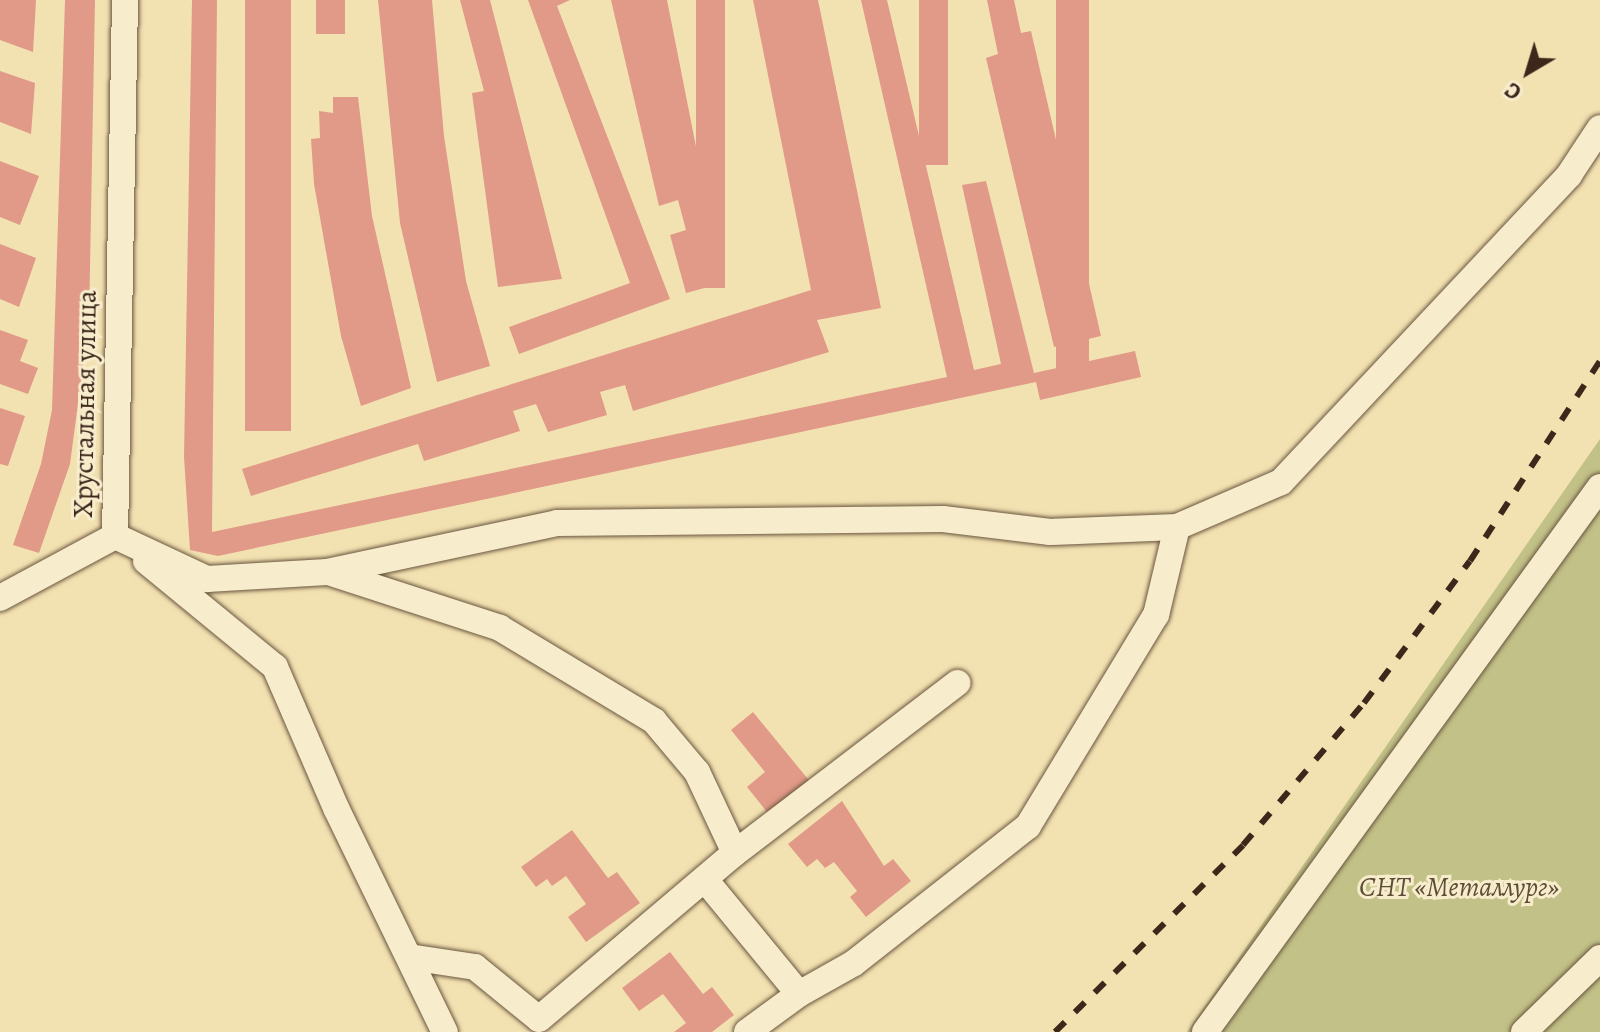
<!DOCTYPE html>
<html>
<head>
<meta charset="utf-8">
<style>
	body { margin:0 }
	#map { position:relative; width:1600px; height:1032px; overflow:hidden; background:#f3e2b1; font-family:Alegreya,serif }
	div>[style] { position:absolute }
	.green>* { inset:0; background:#c2c187 }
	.building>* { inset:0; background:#e09a87; transform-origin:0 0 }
	.roads { filter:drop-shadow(0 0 2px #6a5640) drop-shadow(0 0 2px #6a5640) }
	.minor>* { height:26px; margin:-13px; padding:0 13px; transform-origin:13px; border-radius:13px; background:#f7eccc }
	.rail>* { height:6px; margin-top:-3px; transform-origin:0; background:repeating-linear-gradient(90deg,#3d271b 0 14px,transparent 0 28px) }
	span { translate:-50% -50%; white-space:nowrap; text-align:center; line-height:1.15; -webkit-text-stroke:6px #f7eccc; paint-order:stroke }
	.street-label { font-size:28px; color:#3d271b }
	.park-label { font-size:28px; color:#5e4e36; font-style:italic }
	.north { position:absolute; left:1488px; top:32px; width:80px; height:80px; -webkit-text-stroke:6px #f7eccc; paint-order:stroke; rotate:218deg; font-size:22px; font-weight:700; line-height:32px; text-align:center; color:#3d271b }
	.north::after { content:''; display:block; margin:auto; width:28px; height:36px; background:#3d271b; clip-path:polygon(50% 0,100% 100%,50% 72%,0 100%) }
</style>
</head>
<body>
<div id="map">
	<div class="green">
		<div style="clip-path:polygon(1600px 439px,1600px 1032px,1187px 1032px)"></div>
	</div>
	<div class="building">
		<div style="clip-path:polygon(0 0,36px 0,33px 52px,0 40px)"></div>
		<div style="clip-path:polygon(65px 0,95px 0,89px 321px,70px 464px,39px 553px,13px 545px,41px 464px,52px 410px)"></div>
		<div style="clip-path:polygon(192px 0,217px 0,212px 532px,947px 377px,861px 0,887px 0,974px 370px,1001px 364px,962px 185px,986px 181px,1034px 373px,1135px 351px,1141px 377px,1040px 400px,1036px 382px,218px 556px,190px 550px,184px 457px)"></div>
		<div style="left:245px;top:0;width:46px;height:431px"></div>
		<div style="left:316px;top:0;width:29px;height:34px"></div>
		<div style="clip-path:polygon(378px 0,432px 0,444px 136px,466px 281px,490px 366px,437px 382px,400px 223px)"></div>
		<div style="clip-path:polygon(460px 0,490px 0,562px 279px,498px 287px,472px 93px,484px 91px)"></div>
		<div style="clip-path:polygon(528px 0,570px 0,557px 6px,670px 299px,519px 354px,509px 327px,630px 283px)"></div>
		<div style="clip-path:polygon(611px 0,667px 0,723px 283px,686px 293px,670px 235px,686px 230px,678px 200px,659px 206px)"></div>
		<div style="left:696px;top:0;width:29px;height:288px"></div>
		<div style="clip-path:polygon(753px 0,818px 0,881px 308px,817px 320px,829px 352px,633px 411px,625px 385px,600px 392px,607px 415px,548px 432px,536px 404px,513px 411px,520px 431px,424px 461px,418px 444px,251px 496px,242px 469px,811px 290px)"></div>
		<div style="left:919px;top:0;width:29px;height:165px"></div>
		<div style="clip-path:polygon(987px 0,1014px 0,1021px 33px,1031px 31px,1101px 336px,1054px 347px,986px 58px,998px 54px)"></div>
		<div style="left:1056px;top:0;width:33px;height:389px"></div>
		<div style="clip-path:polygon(0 71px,35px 83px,31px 134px,0 122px)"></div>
		<div style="clip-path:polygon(333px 97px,358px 97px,372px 216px,411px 388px,361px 406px,341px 336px,314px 184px,311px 139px,320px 138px,319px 111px,333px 113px)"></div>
		<div style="clip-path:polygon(0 161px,39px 176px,20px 225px,0 217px)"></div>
		<div style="clip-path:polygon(0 244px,36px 258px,19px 307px,0 299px)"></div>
		<div style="clip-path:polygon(0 330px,28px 340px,20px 361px,38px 368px,28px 394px,0 384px)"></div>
		<div style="clip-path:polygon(0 408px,25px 416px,8px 466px,0 464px)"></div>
		<div style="clip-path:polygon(753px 712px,812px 784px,771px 817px,747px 787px,765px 772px,731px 730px)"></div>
		<div style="clip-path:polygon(842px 801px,884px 866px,893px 859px,911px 881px,866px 917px,850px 897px,857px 891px,834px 862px,825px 868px,817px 859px,807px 867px,788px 844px)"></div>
		<div style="clip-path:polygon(572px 830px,608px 878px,617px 872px,640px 903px,586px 942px,568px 917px,586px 904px,566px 876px,552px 886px,547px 879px,536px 887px,521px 867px)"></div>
		<div style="clip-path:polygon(670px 952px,703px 994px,712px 987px,734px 1015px,712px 1032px,674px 1032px,686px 1023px,663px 994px,639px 1011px,622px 988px)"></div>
	</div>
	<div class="roads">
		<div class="minor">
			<div style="left:115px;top:536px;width:102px;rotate:25.1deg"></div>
			<div style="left:207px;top:579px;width:120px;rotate:-3.3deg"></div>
			<div style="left:327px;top:572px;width:235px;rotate:-12deg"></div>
			<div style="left:557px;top:523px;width:386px;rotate:-0.6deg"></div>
			<div style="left:943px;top:519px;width:108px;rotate:6.9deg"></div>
			<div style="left:1050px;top:532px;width:127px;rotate:-2.3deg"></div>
			<div style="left:1177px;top:527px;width:113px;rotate:-23.4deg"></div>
			<div style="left:1281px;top:482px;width:421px;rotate:-46.8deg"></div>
			<div style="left:1569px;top:175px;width:56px;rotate:-56.6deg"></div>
			<div style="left:115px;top:536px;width:536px;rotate:-88.93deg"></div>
			<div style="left:146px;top:561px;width:167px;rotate:39.4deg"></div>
			<div style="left:275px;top:667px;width:154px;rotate:66.6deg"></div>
			<div style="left:336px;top:808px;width:249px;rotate:64.1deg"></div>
			<div style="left:328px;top:572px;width:181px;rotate:18deg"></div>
			<div style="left:500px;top:628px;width:180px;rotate:31.1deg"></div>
			<div style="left:654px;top:721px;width:67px;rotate:49.9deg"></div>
			<div style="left:697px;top:772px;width:89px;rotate:64.9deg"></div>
			<div style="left:0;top:598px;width:131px;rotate:-28.3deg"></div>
			<div style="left:707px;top:882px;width:145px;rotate:50.6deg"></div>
			<div style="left:409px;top:957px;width:67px;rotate:8.6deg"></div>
			<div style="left:475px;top:967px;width:82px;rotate:39.1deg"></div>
			<div style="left:539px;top:1019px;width:257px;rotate:-40.3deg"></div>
			<div style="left:735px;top:853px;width:280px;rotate:-37.4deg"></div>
			<div style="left:747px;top:1032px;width:64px;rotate:-36.2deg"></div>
			<div style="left:799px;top:994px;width:63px;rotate:-29.4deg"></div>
			<div style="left:854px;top:963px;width:221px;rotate:-38.2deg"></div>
			<div style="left:1028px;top:826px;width:247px;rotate:-58.8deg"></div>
			<div style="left:1156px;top:615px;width:90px;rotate:-76.6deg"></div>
			<div style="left:1205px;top:1032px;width:673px;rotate:-54.07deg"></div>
			<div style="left:1524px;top:1032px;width:106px;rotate:-44.2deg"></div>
		</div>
	</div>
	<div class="rail">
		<div style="left:1055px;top:1032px;width:265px;rotate:-44.8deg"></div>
		<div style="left:1243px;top:845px;width:187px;rotate:-49.6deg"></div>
		<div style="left:1364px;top:703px;width:177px;rotate:-53.3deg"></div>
		<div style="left:1470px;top:561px;width:239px;rotate:-57deg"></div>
	</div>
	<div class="street-label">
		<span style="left:85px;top:404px;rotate:-89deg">Хрустальная улица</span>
	</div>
	<div class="park-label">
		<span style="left:1459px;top:887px">СНТ «Металлург»</span>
	</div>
	<div class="north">С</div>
</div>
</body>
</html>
